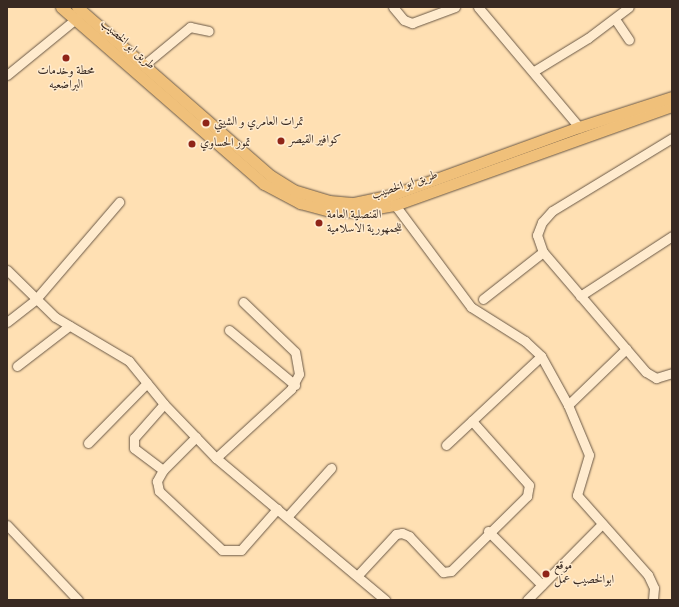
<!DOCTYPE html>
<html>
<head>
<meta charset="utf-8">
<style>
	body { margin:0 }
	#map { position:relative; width:679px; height:607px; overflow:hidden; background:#ffe0b3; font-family:"Sorts Mill Goudy",Amiri,serif }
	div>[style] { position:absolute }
	.roads { filter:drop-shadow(0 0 1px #6a5846) drop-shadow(0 0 1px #6a5846) }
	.minor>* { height:9px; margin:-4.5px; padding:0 4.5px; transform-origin:4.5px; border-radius:4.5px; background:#ffebce }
	.major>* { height:11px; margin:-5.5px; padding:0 5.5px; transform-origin:5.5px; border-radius:5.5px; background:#f0c07a }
	.dots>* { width:11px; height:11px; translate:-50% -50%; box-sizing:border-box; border:2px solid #ffebce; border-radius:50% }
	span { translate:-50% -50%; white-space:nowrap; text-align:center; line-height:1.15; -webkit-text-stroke:3px #ffebce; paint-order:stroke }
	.street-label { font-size:12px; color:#392a22 }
	.poi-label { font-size:12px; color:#392a22 }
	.left { translate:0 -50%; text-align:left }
	.frame { position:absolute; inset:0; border:8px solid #392a22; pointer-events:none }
</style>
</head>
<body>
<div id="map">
	<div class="roads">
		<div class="minor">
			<div style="left:393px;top:7px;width:17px;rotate:50deg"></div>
			<div style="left:404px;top:20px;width:9px;rotate:21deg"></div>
			<div style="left:412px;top:23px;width:46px;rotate:-20.4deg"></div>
			<div style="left:478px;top:7px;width:157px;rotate:49.9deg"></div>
			<div style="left:615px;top:19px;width:25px;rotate:56deg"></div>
			<div style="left:144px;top:65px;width:60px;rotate:-39.6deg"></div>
			<div style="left:190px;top:27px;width:19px;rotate:12deg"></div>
			<div style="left:534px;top:71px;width:63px;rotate:-31.4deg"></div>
			<div style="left:588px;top:38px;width:51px;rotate:-37.1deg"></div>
			<div style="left:7px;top:75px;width:90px;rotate:-39.2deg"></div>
			<div style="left:672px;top:138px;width:140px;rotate:148.7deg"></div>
			<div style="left:552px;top:211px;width:15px;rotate:132deg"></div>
			<div style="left:542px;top:222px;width:14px;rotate:111deg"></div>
			<div style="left:537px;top:235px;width:18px;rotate:71deg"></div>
			<div style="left:543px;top:252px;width:158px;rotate:49.4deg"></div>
			<div style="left:646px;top:372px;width:12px;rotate:31deg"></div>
			<div style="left:656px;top:378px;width:17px;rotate:-17deg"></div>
			<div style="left:395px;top:205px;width:127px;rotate:53.3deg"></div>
			<div style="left:471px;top:307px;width:64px;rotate:32.2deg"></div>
			<div style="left:525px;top:341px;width:22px;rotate:43deg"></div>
			<div style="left:541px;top:356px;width:56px;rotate:61.1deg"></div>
			<div style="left:568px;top:405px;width:54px;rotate:67.2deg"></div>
			<div style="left:589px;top:455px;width:42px;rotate:106.7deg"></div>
			<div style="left:577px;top:495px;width:107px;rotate:48.4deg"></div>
			<div style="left:648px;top:575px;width:14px;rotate:65deg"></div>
			<div style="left:654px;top:588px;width:12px;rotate:95deg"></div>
			<div style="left:7px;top:270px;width:67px;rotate:44.4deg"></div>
			<div style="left:55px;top:317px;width:86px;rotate:30.7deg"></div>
			<div style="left:129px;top:361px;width:55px;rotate:50.9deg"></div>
			<div style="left:164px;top:404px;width:75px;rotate:46.1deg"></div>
			<div style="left:216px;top:458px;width:221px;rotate:40deg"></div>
			<div style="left:580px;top:296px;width:110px;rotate:-33.1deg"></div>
			<div style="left:483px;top:299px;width:76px;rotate:-38.1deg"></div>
			<div style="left:7px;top:322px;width:37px;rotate:-38deg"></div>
			<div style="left:36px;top:299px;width:128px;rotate:-49.4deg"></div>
			<div style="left:229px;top:330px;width:86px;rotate:39.8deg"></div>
			<div style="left:17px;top:366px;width:66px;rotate:-37.6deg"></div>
			<div style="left:568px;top:405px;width:81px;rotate:-44deg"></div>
			<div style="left:196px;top:437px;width:47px;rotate:135deg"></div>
			<div style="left:163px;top:470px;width:13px;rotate:119deg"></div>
			<div style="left:157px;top:481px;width:10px;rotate:79deg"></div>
			<div style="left:159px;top:491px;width:86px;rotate:43.1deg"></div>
			<div style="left:222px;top:550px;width:19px"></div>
			<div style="left:241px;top:550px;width:55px;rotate:-48.7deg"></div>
			<div style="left:88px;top:443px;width:84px;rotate:-45.5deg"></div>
			<div style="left:446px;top:445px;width:130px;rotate:-43.1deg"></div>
			<div style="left:216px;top:458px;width:102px;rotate:-42.6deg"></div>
			<div style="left:291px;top:389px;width:17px;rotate:-62deg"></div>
			<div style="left:299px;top:374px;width:22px;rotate:-100deg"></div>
			<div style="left:295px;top:352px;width:72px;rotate:-136.1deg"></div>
			<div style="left:163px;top:470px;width:36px;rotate:-143deg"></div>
			<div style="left:134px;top:448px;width:10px;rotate:-90deg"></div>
			<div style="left:134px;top:438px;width:45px;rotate:-48.6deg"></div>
			<div style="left:287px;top:517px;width:66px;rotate:-48.1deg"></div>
			<div style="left:7px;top:525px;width:103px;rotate:46.6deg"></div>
			<div style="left:488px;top:531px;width:76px;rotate:45deg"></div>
			<div style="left:358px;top:575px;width:56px;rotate:-47.2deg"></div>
			<div style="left:396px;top:534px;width:6px;rotate:-9deg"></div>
			<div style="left:402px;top:533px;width:8px;rotate:23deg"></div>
			<div style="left:409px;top:536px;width:50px;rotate:46.6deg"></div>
			<div style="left:443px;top:572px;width:8px;rotate:-7deg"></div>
			<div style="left:451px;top:571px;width:107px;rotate:-44.6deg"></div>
			<div style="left:527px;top:496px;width:11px;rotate:-80deg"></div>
			<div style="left:529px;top:485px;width:86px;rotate:-131.7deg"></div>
			<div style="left:527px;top:600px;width:107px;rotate:-45.4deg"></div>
		</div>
		<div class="major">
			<div style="left:61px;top:7px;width:269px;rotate:41.1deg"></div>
			<div style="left:264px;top:184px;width:41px;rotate:27.8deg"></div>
			<div style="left:300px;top:203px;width:28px;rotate:15deg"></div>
			<div style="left:327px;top:210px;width:27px;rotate:4deg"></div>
			<div style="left:354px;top:212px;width:42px;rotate:-9.7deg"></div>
			<div style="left:395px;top:205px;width:294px;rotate:-19.7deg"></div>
			<div style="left:77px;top:7px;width:257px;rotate:41.1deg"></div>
			<div style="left:271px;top:176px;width:26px;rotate:32deg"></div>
			<div style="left:293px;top:190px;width:38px;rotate:17deg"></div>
			<div style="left:329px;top:201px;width:25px;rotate:5deg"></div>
			<div style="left:354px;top:203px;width:39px;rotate:-12deg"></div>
			<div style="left:392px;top:195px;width:199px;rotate:-20deg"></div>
			<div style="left:579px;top:127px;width:98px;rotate:-17.9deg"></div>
		</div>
	</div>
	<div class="dots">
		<div style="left:66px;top:58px;background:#8f2418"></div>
		<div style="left:206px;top:123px;background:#8f2418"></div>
		<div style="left:281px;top:141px;background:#8f2418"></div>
		<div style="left:192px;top:144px;background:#8f2418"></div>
		<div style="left:319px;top:223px;background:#8f2418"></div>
		<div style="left:546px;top:574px;background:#8f2418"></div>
	</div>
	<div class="street-label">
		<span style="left:127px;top:45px;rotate:42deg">طريق ابو الخصيب</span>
		<span style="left:405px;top:186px;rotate:-18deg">طريق ابو الخصيب</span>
	</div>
	<div class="poi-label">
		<span style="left:66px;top:79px">محطة وخدمات<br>البراضعيه</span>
		<span class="left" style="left:214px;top:123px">تمرات العامري و الشيتي</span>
		<span class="left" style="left:289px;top:141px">كوافير القيصر</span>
		<span class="left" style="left:200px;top:144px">تمور الحساوي</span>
		<span class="left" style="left:327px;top:223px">القنصلية العامة<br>للجمهورية الاسلامية</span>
		<span class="left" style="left:554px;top:574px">موقع<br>ابوالخصيب عمل</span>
	</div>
	<div class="frame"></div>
</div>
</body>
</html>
